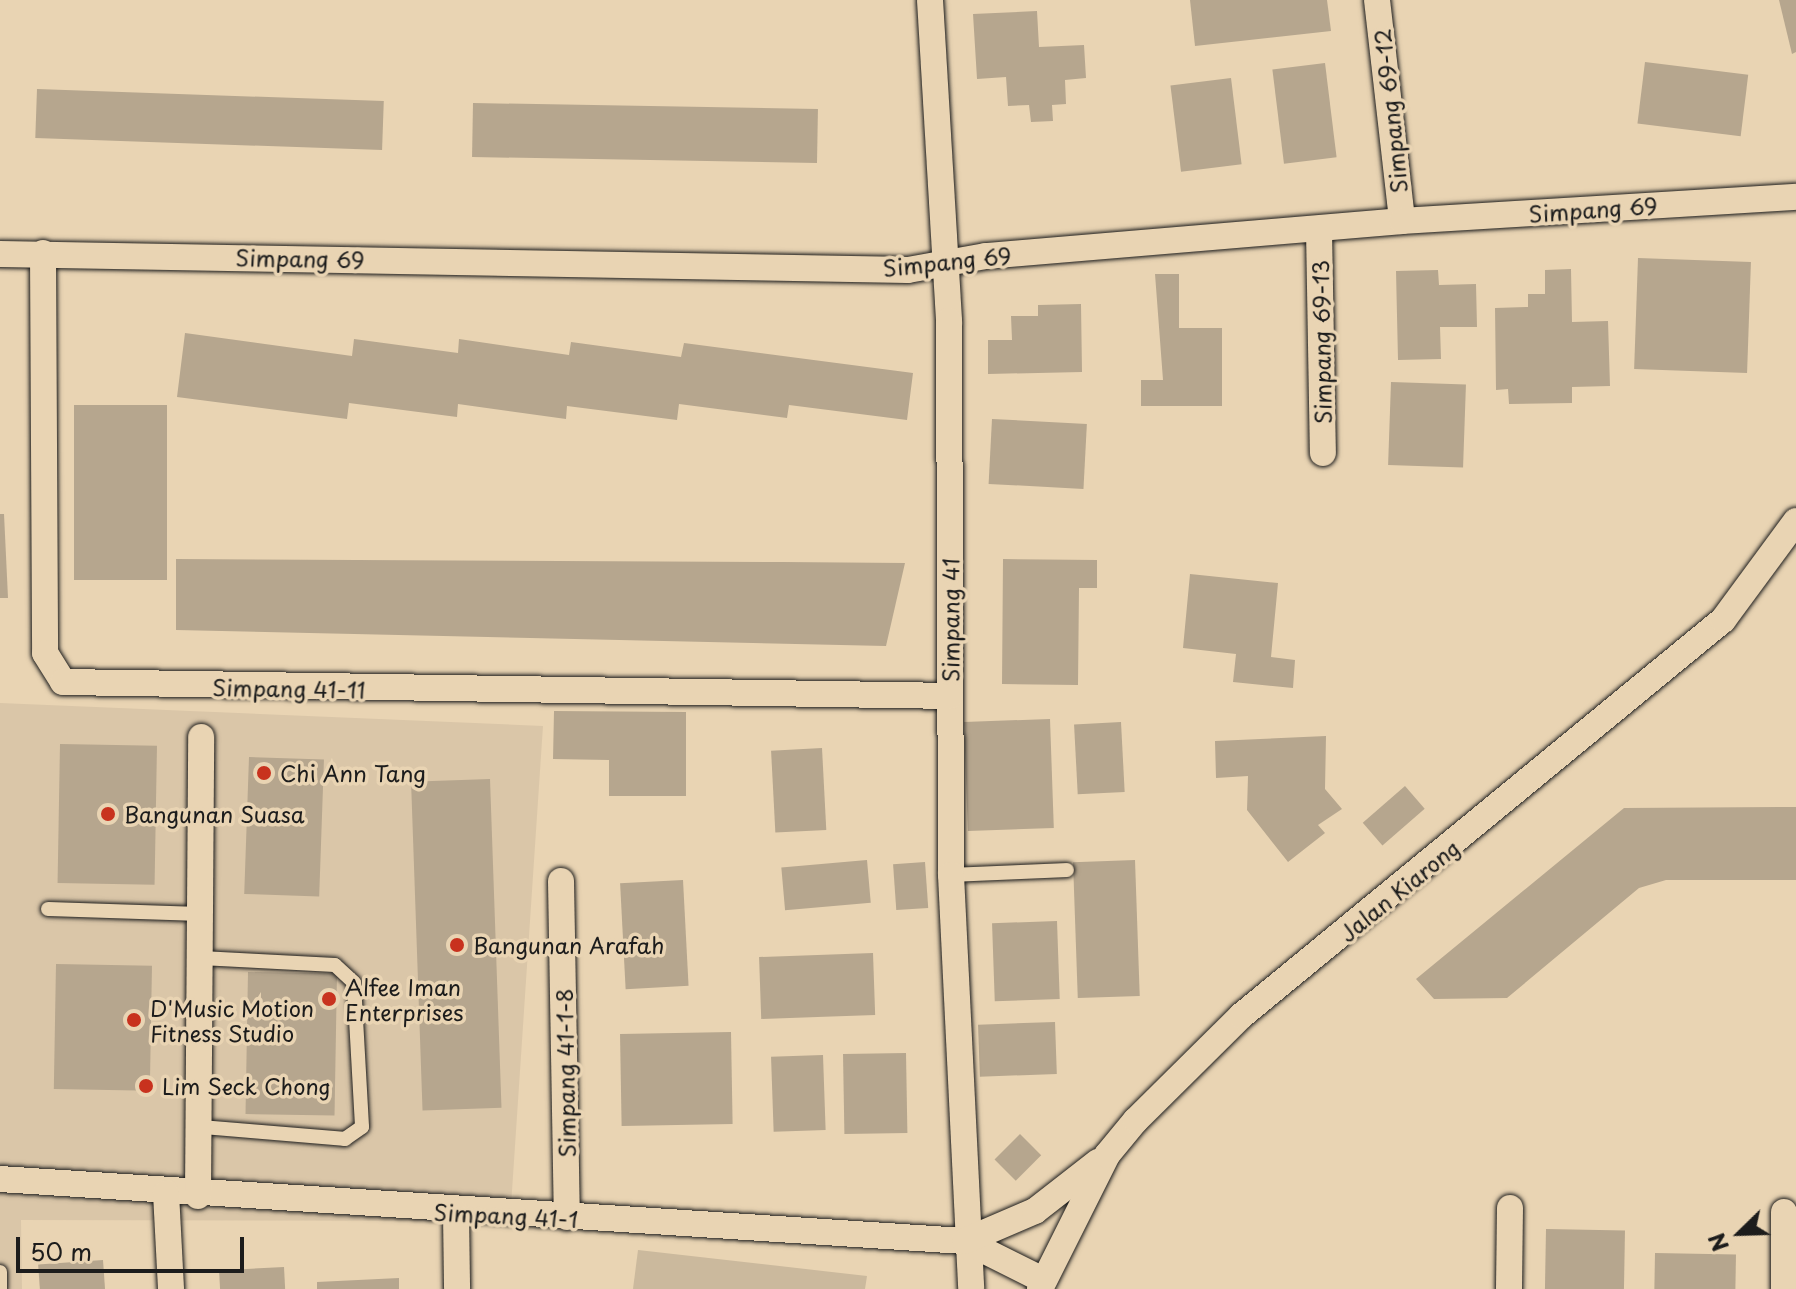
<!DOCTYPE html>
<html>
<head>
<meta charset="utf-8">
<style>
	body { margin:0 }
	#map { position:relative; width:1796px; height:1289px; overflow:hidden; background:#e9d4b3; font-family:"Playpen Sans",sans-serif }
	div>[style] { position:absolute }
	.built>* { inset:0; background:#dac6a8 }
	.green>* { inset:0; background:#cbb99d }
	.building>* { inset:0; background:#b6a68e; transform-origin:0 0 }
	.roads { filter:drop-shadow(0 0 2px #1c1c1c) drop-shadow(0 0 2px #1c1c1c) }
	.service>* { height:14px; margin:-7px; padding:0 7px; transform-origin:7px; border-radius:7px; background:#e9d4b3 }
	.minor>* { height:26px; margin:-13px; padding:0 13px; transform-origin:13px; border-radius:13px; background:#e9d4b3 }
	.dots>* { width:22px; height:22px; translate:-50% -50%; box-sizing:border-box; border:4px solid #e9d4b3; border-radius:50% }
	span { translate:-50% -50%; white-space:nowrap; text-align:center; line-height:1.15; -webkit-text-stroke:7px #e9d4b3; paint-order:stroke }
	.street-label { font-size:22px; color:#1c1c1c }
	.poi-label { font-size:22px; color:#1c1c1c }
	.left { translate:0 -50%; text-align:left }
	.north { position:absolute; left:1700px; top:1193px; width:80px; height:80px; -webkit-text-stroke:6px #e9d4b3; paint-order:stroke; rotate:247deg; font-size:22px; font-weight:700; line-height:32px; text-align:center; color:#1c1c1c }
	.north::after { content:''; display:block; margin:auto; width:28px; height:36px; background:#1c1c1c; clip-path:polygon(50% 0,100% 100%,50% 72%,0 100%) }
	.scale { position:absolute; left:16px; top:1237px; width:228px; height:36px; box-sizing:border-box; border:4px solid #1c1c1c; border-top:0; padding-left:10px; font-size:24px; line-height:28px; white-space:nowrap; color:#1c1c1c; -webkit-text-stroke:6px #e9d4b3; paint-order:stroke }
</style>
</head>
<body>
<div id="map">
	<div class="built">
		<div style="clip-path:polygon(0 703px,543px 726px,510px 1221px,21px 1220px,22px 1289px,0 1289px)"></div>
	</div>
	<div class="green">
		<div style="clip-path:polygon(638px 1250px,867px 1276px,865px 1289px,633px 1289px)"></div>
	</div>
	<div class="building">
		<div style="clip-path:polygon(1190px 0,1327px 0,1331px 31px,1195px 46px)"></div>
		<div style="clip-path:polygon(1779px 0,1796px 0,1796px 52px,1792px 54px)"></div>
		<div style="clip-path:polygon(1037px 11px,1039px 47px,1084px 45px,1086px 78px,1065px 80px,1066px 104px,1052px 105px,1053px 121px,1031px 122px,1029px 105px,1008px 106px,1006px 77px,977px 79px,973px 14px)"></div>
		<div style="left:1645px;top:62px;width:104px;height:62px;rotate:7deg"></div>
		<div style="left:1325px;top:63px;width:95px;height:53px;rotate:83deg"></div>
		<div style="left:1231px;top:78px;width:87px;height:61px;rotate:83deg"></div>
		<div style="left:37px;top:89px;width:347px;height:49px;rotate:2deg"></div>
		<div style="left:473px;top:103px;width:345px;height:54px;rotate:1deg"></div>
		<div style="left:1638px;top:258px;width:113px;height:111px;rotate:2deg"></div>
		<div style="clip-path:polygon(1571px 269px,1572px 322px,1608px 321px,1610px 386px,1572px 387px,1572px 403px,1509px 404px,1508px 389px,1496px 390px,1495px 308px,1528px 307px,1528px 294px,1545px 294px,1545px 270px)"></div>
		<div style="clip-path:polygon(1438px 270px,1439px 285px,1476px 284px,1477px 327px,1440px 327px,1441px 359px,1398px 360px,1396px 271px)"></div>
		<div style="clip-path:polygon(1155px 274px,1179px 274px,1179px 328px,1222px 328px,1222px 406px,1141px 406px,1141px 380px,1163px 380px)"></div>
		<div style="clip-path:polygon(1081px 304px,1082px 372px,988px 374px,988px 340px,1012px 340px,1011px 316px,1038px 316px,1038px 305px)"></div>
		<div style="clip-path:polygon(185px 333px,352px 356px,354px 339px,458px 353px,459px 339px,569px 355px,571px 342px,681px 357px,684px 343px,913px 373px,907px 420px,789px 405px,787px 418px,679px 404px,677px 420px,567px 406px,566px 419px,458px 404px,457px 417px,349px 403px,347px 419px,177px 397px)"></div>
		<div style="left:1391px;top:382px;width:75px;height:83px;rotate:2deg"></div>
		<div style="left:74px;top:405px;width:93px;height:175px"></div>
		<div style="left:992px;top:419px;width:95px;height:65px;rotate:3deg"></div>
		<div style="clip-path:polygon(0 514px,4px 514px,8px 598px,0 598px)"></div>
		<div style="clip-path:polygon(176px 559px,783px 562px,905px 563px,886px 646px,176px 630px)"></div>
		<div style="clip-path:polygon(1003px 559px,1097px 560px,1097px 588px,1079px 588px,1078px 685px,1002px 684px)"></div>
		<div style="clip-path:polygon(1190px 574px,1278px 583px,1271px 657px,1295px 660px,1293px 688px,1233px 682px,1236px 654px,1183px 648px)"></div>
		<div style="clip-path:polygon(554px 711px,686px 712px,686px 796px,609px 796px,609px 760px,553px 759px)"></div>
		<div style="left:1050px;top:719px;width:109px;height:86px;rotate:88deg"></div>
		<div style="left:1121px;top:722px;width:70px;height:47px;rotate:87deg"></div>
		<div style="clip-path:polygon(1326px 736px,1325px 789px,1342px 809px,1318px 825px,1325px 833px,1288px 862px,1247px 810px,1248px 776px,1216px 778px,1215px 741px)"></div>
		<div style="left:60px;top:744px;width:97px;height:139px;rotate:1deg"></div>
		<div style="left:822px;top:748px;width:82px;height:51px;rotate:87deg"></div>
		<div style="left:249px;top:757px;width:75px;height:137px;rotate:2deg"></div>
		<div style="left:490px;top:779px;width:329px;height:79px;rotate:88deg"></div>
		<div style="left:1405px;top:786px;width:30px;height:56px;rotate:49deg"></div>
		<div style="clip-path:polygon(1796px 807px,1796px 880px,1666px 880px,1639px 888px,1507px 998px,1434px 999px,1416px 979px,1624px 808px)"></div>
		<div style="left:867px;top:860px;width:43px;height:86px;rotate:85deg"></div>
		<div style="left:1135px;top:860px;width:136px;height:62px;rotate:88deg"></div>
		<div style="left:925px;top:862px;width:46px;height:32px;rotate:86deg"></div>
		<div style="left:683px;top:880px;width:106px;height:63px;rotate:87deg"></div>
		<div style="left:1057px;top:921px;width:78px;height:65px;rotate:88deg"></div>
		<div style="left:873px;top:953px;width:62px;height:114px;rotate:88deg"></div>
		<div style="left:56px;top:964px;width:96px;height:125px;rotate:1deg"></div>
		<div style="left:248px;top:972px;width:89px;height:142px;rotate:1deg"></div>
		<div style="left:1055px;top:1022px;width:52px;height:77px;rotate:88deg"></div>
		<div style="left:731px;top:1032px;width:92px;height:111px;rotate:89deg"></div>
		<div style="left:906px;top:1053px;width:80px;height:63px;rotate:89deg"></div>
		<div style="left:823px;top:1055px;width:75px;height:52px;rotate:88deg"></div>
		<div style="left:1020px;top:1134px;width:30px;height:36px;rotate:45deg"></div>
		<div style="left:1546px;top:1229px;width:79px;height:60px;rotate:1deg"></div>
		<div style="left:1655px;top:1253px;width:81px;height:36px;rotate:1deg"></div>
		<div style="left:103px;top:1260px;width:29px;height:65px;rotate:86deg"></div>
		<div style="left:284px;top:1267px;width:22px;height:65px;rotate:87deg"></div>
		<div style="clip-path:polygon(399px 1278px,399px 1289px,317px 1289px,317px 1282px)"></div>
	</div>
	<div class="roads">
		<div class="service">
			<div style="left:951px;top:875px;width:116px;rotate:-2.5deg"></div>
			<div style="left:48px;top:909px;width:153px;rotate:1.9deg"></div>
			<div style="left:201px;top:958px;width:134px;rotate:3deg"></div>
			<div style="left:335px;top:965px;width:26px;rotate:43deg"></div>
			<div style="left:354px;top:983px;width:144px;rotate:86.8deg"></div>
			<div style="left:362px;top:1127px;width:21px;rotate:145deg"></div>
			<div style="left:345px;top:1139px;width:144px;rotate:-175.2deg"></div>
			<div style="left:0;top:1272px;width:17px;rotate:90deg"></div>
		</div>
		<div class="minor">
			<div style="left:930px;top:0;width:322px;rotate:86.6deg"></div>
			<div style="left:949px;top:321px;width:554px;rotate:89.79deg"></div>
			<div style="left:951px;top:875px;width:414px;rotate:87.2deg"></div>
			<div style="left:1377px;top:0;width:222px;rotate:83.5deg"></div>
			<div style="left:1319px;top:230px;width:223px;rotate:89deg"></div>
			<div style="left:43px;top:253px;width:400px;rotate:89.7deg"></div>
			<div style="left:45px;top:653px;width:34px;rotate:58deg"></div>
			<div style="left:63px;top:682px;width:887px;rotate:0.9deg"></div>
			<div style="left:0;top:254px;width:908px;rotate:1.01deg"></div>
			<div style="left:908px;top:270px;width:79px;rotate:-10.2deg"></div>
			<div style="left:986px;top:256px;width:417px;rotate:-4.8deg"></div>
			<div style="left:1402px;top:221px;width:395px;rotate:-3.5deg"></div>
			<div style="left:561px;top:881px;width:336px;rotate:89deg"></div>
			<div style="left:0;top:1179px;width:967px;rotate:3.68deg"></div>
			<div style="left:965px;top:1241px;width:87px;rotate:26.6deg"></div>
			<div style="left:166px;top:1193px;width:96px;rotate:87deg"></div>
			<div style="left:198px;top:1196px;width:459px;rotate:-89.6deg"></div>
			<div style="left:1784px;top:1212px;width:77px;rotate:90deg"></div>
			<div style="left:456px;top:1213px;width:76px;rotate:89.2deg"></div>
			<div style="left:965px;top:1241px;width:76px;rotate:-23.2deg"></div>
			<div style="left:1035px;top:1211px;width:80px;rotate:-37.9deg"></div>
			<div style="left:1040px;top:1289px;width:150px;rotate:-63.4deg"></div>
			<div style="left:1107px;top:1155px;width:45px;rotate:-50.4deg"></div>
			<div style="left:1136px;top:1120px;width:148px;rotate:-44.7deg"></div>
			<div style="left:1241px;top:1016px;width:624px;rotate:-39.41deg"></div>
			<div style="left:1723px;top:620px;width:123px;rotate:-53.6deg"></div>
			<div style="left:1509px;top:1289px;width:81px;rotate:-89.3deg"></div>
		</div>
	</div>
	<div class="dots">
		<div style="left:264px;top:773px;background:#c8321e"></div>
		<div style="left:108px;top:814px;background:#c8321e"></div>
		<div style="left:457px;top:945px;background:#c8321e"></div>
		<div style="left:329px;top:999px;background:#c8321e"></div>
		<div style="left:134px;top:1020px;background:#c8321e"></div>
		<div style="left:146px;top:1086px;background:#c8321e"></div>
	</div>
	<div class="street-label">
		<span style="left:1390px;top:111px;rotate:-96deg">Simpang 69-12</span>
		<span style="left:1593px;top:209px;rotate:-4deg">Simpang 69</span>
		<span style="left:300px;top:258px;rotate:1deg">Simpang 69</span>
		<span style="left:947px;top:261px;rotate:-6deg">Simpang 69</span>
		<span style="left:1321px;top:342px;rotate:-91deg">Simpang 69-13</span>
		<span style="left:950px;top:620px;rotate:-90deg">Simpang 41</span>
		<span style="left:289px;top:688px;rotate:1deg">Simpang 41-11</span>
		<span style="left:1399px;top:890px;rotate:-39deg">Jalan Kiarong</span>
		<span style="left:565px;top:1073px;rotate:-91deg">Simpang 41-1-8</span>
		<span style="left:506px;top:1215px;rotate:3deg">Simpang 41-1</span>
	</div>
	<div class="poi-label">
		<span class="left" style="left:280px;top:773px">Chi Ann Tang</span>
		<span class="left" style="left:124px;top:814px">Bangunan Suasa</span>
		<span class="left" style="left:473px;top:945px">Bangunan Arafah</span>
		<span class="left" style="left:345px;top:999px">Alfee Iman<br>Enterprises</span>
		<span class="left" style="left:150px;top:1020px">D'Music Motion<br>Fitness Studio</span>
		<span class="left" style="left:162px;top:1086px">Lim Seck Chong</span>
	</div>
	<div class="north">N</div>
	<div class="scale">50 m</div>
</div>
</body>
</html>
